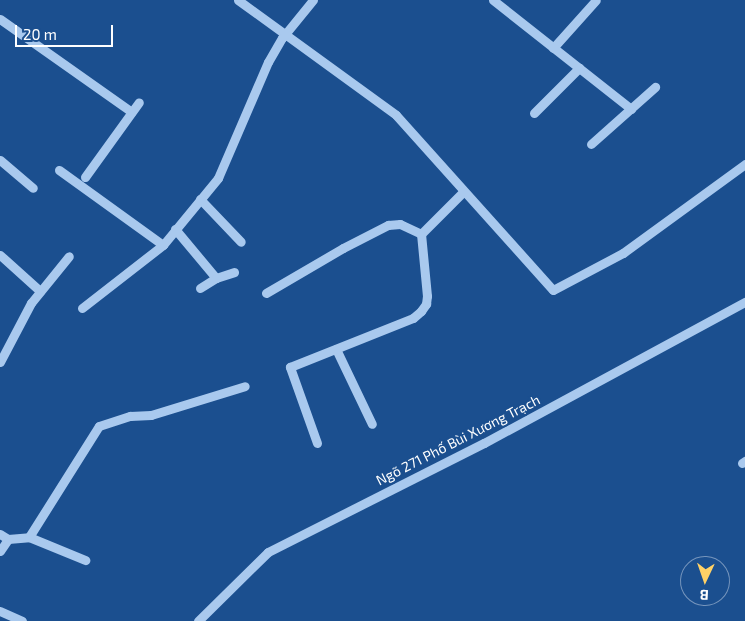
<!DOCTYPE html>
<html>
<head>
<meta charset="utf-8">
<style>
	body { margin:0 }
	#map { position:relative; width:745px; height:621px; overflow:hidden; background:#1b4f8f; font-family:"Exo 2",sans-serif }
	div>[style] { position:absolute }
	.minor>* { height:9px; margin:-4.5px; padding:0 4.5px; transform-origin:4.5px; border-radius:4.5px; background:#a9c9ee }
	span { translate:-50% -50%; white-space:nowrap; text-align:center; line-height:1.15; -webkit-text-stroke:4px #1b4f8f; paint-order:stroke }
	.street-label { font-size:14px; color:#fff }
	.north { position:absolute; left:680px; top:556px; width:50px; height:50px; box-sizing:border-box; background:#1b4f8f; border:1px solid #7695bc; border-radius:50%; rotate:183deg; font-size:14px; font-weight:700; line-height:20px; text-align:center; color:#fff }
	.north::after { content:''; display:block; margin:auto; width:18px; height:22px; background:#ffd166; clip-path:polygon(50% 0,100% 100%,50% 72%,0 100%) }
	.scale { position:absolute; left:15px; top:25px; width:98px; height:22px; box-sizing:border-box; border:2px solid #fff; border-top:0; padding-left:6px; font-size:15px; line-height:18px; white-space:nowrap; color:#fff; -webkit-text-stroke:4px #1b4f8f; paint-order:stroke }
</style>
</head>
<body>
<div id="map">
	<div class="minor">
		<div style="left:238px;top:0;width:195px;rotate:36deg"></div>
		<div style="left:396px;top:115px;width:235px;rotate:48.1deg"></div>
		<div style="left:553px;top:290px;width:79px;rotate:-27.9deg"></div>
		<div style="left:623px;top:253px;width:151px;rotate:-36.1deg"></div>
		<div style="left:493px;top:0;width:176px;rotate:38.3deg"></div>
		<div style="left:0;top:19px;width:161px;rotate:35.2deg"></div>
		<div style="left:553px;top:48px;width:64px;rotate:-48.1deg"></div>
		<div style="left:534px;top:113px;width:64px;rotate:-45deg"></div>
		<div style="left:591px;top:144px;width:86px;rotate:-41.7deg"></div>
		<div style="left:0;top:160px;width:43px;rotate:40.3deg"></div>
		<div style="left:59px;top:170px;width:128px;rotate:35.8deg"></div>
		<div style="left:85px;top:177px;width:92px;rotate:-54.2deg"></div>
		<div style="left:200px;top:199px;width:59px;rotate:46.4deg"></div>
		<div style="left:175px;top:229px;width:64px;rotate:50.1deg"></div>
		<div style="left:421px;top:234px;width:59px;rotate:-45deg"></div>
		<div style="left:0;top:255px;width:54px;rotate:42deg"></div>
		<div style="left:200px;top:288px;width:19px;rotate:-32deg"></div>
		<div style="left:216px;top:278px;width:19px;rotate:-18deg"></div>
		<div style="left:266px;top:293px;width:89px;rotate:-30.3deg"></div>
		<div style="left:343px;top:248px;width:51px;rotate:-27.1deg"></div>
		<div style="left:388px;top:225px;width:12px;rotate:-5deg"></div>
		<div style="left:400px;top:224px;width:23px;rotate:25deg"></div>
		<div style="left:82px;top:308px;width:103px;rotate:-37.9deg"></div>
		<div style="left:163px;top:245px;width:87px;rotate:-50.6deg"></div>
		<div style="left:218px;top:178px;width:126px;rotate:-66.7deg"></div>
		<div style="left:268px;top:62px;width:28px;rotate:-60deg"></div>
		<div style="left:282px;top:38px;width:49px;rotate:-50.8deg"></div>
		<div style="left:336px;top:349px;width:83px;rotate:64.4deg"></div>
		<div style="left:0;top:362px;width:67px;rotate:-62.3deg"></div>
		<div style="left:31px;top:303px;width:60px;rotate:-51deg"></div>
		<div style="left:317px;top:443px;width:81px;rotate:-109.6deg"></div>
		<div style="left:290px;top:367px;width:132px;rotate:-21.7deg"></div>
		<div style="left:413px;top:318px;width:11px;rotate:-41deg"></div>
		<div style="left:421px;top:311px;width:9px;rotate:-54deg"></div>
		<div style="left:426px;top:304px;width:8px;rotate:-83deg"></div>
		<div style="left:427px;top:296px;width:62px;rotate:-95.5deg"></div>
		<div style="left:742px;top:463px;width:4px;rotate:-34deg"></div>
		<div style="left:0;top:534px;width:9px;rotate:32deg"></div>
		<div style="left:8px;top:539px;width:21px;rotate:-5deg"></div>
		<div style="left:29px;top:537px;width:61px;rotate:22.3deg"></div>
		<div style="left:29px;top:537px;width:131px;rotate:-57.8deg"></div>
		<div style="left:99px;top:426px;width:33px;rotate:-18deg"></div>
		<div style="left:130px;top:416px;width:21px;rotate:-3deg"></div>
		<div style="left:151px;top:415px;width:98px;rotate:-17.1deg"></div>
		<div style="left:0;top:551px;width:14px;rotate:-56deg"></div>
		<div style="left:0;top:611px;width:24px;rotate:24deg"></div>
		<div style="left:198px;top:621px;width:98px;rotate:-44.6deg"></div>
		<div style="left:268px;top:552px;width:242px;rotate:-26.8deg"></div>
		<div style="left:484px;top:443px;width:297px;rotate:-28.4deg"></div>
	</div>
	<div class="street-label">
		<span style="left:458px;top:440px;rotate:-27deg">Ngõ 271 Phố Bùi Xương Trạch</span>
	</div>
	<div class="north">B</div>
	<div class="scale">20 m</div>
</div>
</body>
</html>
